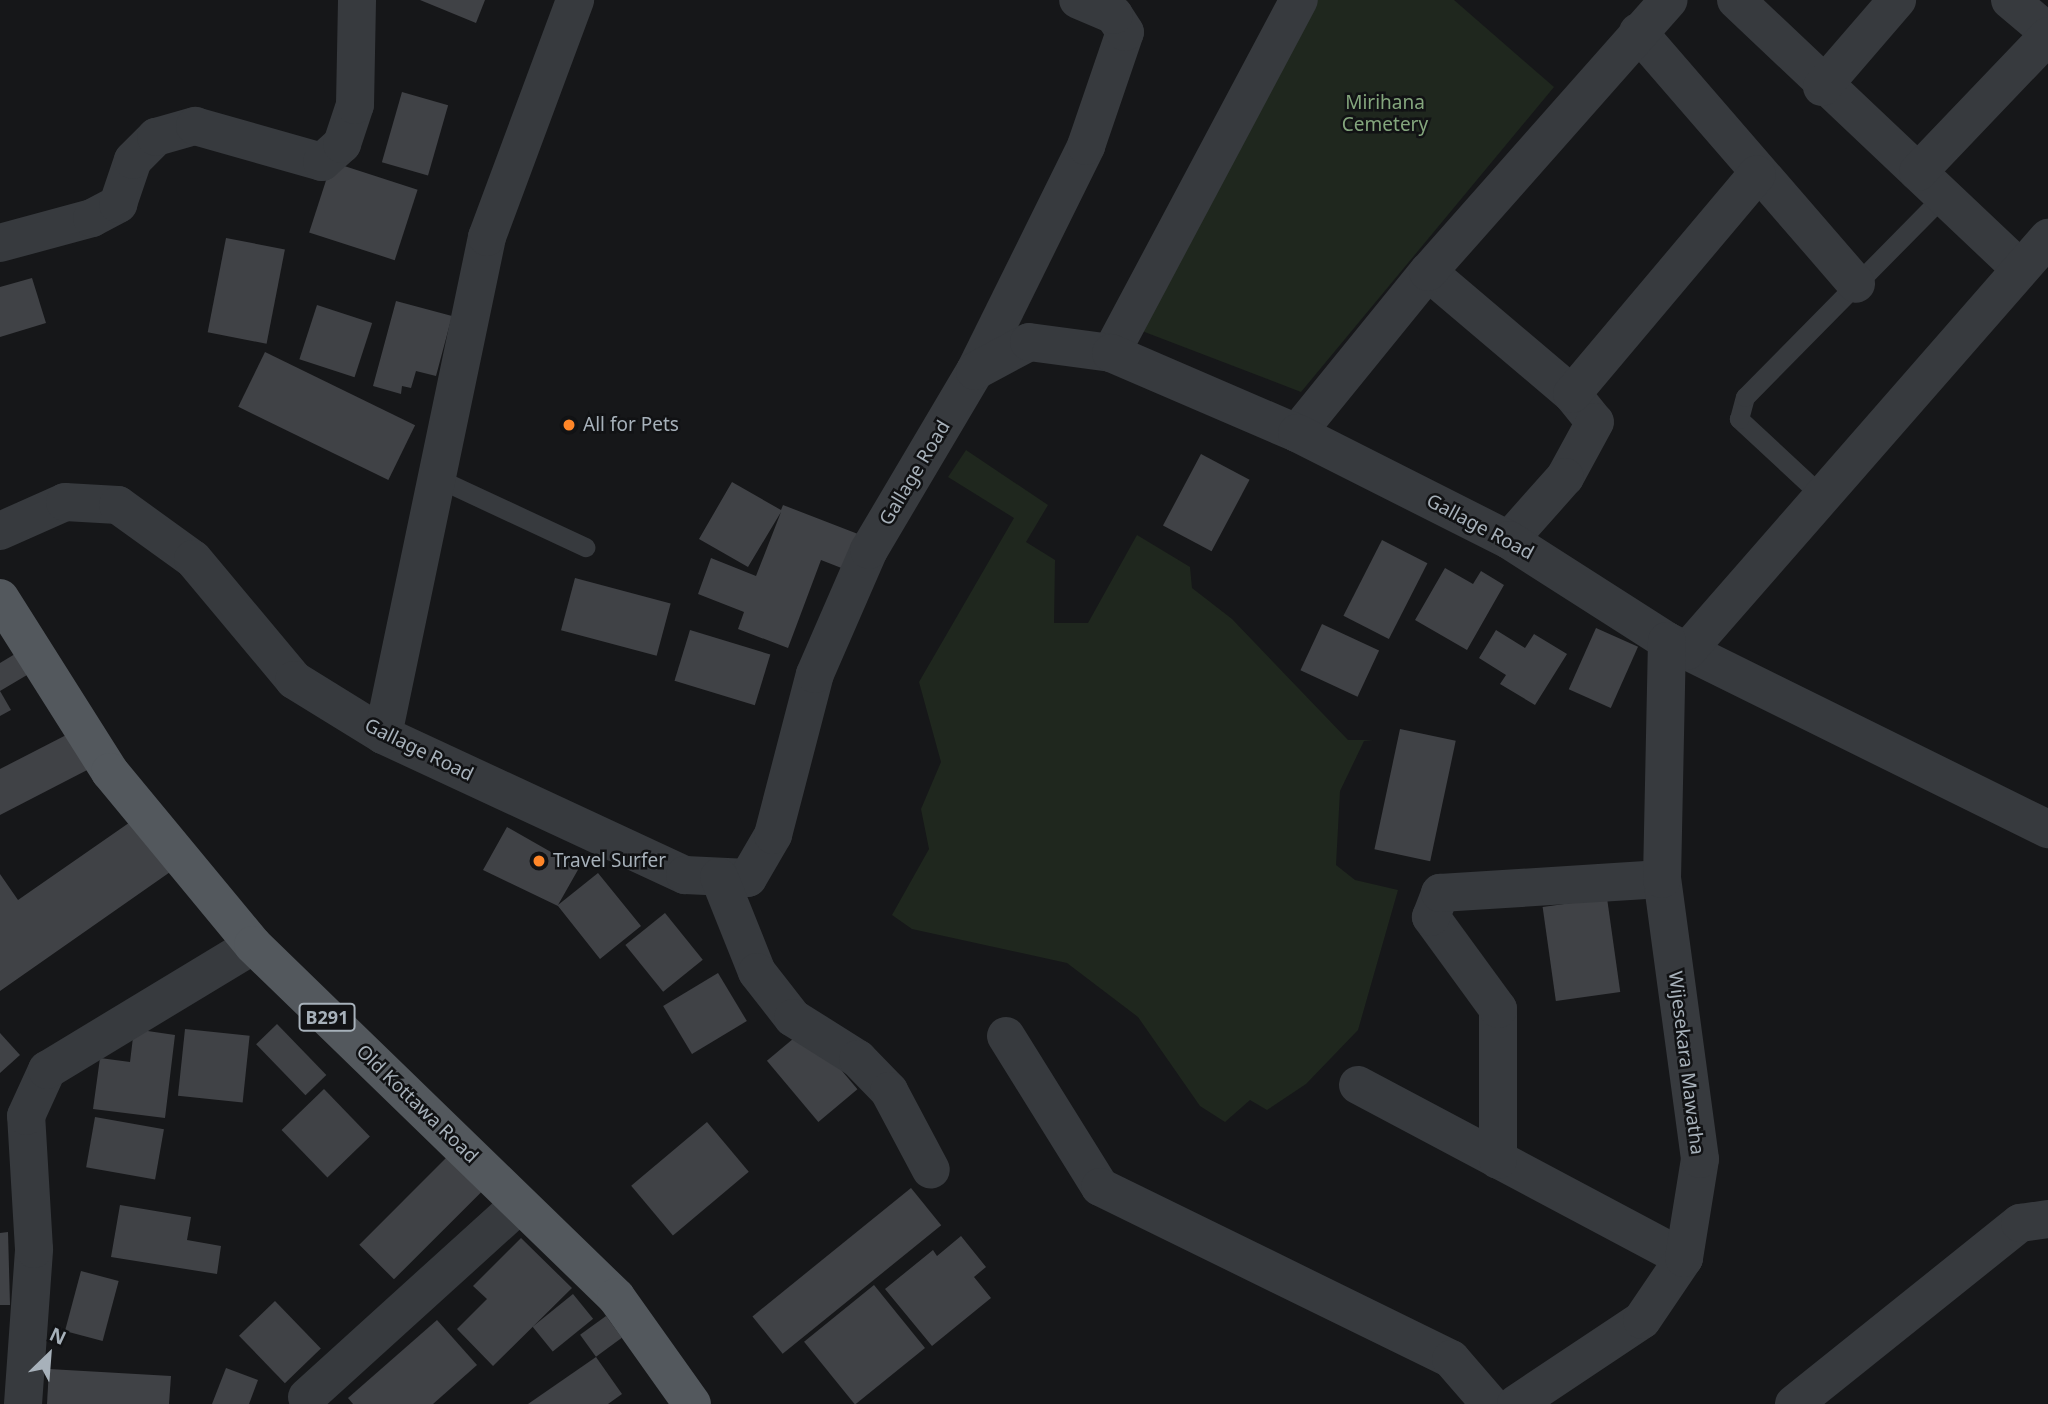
<!DOCTYPE html>
<html>
<head>
<meta charset="utf-8">
<style>
	body { margin:0 }
	#map { position:relative; width:2048px; height:1404px; overflow:hidden; background:#161719; font-family:"Noto Sans",sans-serif }
	div>[style] { position:absolute }
	.green>* { inset:0; background:#1f271e }
	.building>* { inset:0; background:#404246; transform-origin:0 0 }
	.service>* { height:19px; margin:-9.5px; padding:0 9.5px; transform-origin:9.5px; border-radius:9.5px; background:#373a3e }
	.minor>* { height:38px; margin:-19px; padding:0 19px; transform-origin:19px; border-radius:19px; background:#373a3e }
	.primary>* { height:38px; margin:-19px; padding:0 19px; transform-origin:19px; border-radius:19px; background:#53585d }
	.dots>* { width:19px; height:19px; translate:-50% -50%; box-sizing:border-box; border:4px solid #111214; border-radius:50% }
	span { translate:-50% -50%; white-space:nowrap; text-align:center; line-height:1.15; -webkit-text-stroke:5px #111214; paint-order:stroke }
	.shield-label span { padding:2px 5px; background:#111214; border:2px solid; border-radius:5px; -webkit-text-stroke-width:0 }
	.shield-label { font-size:18px; color:#a7b1ba; font-weight:700 }
	.park-label { font-size:19px; color:#84a67d }
	.poi-label { font-size:19px; color:#a7b1ba }
	.left { translate:0 -50%; text-align:left }
	.street-label { font-size:19px; color:#a7b1ba }
	.north { position:absolute; left:14px; top:1320px; width:70px; height:70px; -webkit-text-stroke:5px #111214; paint-order:stroke; rotate:25deg; font-size:19px; font-weight:700; line-height:28px; text-align:center; color:#a7b1ba }
	.north::after { content:''; display:block; margin:auto; width:24px; height:32px; background:#a7b1ba; clip-path:polygon(50% 0,100% 100%,50% 72%,0 100%) }
</style>
</head>
<body>
<div id="map">
	<div class="green">
		<div style="clip-path:polygon(1317px 0,1454px 0,1554px 87px,1301px 392px,1142px 331px)"></div>
		<div style="clip-path:polygon(966px 450px,1048px 505px,1026px 542px,1055px 560px,1054px 623px,1088px 623px,1137px 535px,1190px 567px,1192px 588px,1232px 619px,1348px 740px,1373px 740px,1364px 741px,1340px 791px,1336px 865px,1355px 880px,1398px 890px,1358px 1030px,1306px 1084px,1267px 1110px,1250px 1100px,1225px 1122px,1200px 1106px,1138px 1017px,1067px 963px,912px 929px,892px 915px,929px 849px,921px 809px,941px 762px,919px 682px,1014px 518px,948px 477px)"></div>
	</div>
	<div class="building">
		<div style="clip-path:polygon(420px 0,485px 0,476px 23px)"></div>
		<div style="left:402px;top:92px;width:48px;height:73px;rotate:16deg"></div>
		<div style="left:332px;top:162px;width:90px;height:74px;rotate:18deg"></div>
		<div style="left:226px;top:238px;width:60px;height:96px;rotate:11deg"></div>
		<div style="clip-path:polygon(32px 278px,46px 323px,0 337px,0 287px)"></div>
		<div style="clip-path:polygon(396px 301px,452px 316px,436px 376px,416px 371px,411px 388px,402px 386px,401px 394px,373px 386px)"></div>
		<div style="left:317px;top:305px;width:58px;height:57px;rotate:18deg"></div>
		<div style="left:265px;top:352px;width:167px;height:61px;rotate:26deg"></div>
		<div style="left:1201px;top:454px;width:55px;height:81px;rotate:28deg"></div>
		<div style="clip-path:polygon(732px 482px,781px 510px,783px 505px,858px 534px,844px 569px,821px 560px,788px 648px,738px 629px,744px 612px,698px 594px,711px 558px,756px 576px,781px 512px,748px 567px,699px 539px)"></div>
		<div style="left:1382px;top:540px;width:51px;height:85px;rotate:27deg"></div>
		<div style="clip-path:polygon(1445px 568px,1473px 584px,1481px 571px,1504px 585px,1467px 650px,1415px 620px)"></div>
		<div style="left:575px;top:578px;width:99px;height:54px;rotate:15deg"></div>
		<div style="left:1322px;top:624px;width:63px;height:51px;rotate:25deg"></div>
		<div style="left:1596px;top:628px;width:46px;height:67px;rotate:24deg"></div>
		<div style="left:690px;top:630px;width:84px;height:53px;rotate:17deg"></div>
		<div style="clip-path:polygon(1496px 630px,1525px 648px,1534px 634px,1567px 654px,1535px 705px,1500px 684px,1506px 675px,1479px 658px)"></div>
		<div style="clip-path:polygon(15px 654px,27px 675px,0 691px,0 663px)"></div>
		<div style="clip-path:polygon(0 691px,11px 710px,0 716px)"></div>
		<div style="left:1400px;top:729px;width:57px;height:123px;rotate:12deg"></div>
		<div style="clip-path:polygon(74px 731px,93px 767px,0 815px,0 769px)"></div>
		<div style="clip-path:polygon(136px 818px,173px 870px,0 991px,0 874px,18px 900px)"></div>
		<div style="clip-path:polygon(507px 827px,579px 868px,558px 905px,598px 873px,641px 926px,600px 959px,558px 906px,483px 870px)"></div>
		<div style="left:1607px;top:898px;width:95px;height:65px;rotate:82deg"></div>
		<div style="left:665px;top:913px;width:60px;height:51px;rotate:51deg"></div>
		<div style="left:718px;top:973px;width:56px;height:64px;rotate:59deg"></div>
		<div style="left:277px;top:1024px;width:71px;height:29px;rotate:46deg"></div>
		<div style="left:806px;top:1028px;width:80px;height:51px;rotate:50deg"></div>
		<div style="clip-path:polygon(134px 1029px,175px 1035px,165px 1118px,93px 1109px,100px 1058px,130px 1062px)"></div>
		<div style="left:185px;top:1029px;width:65px;height:67px;rotate:6deg"></div>
		<div style="clip-path:polygon(0 1033px,20px 1055px,0 1073px)"></div>
		<div style="left:324px;top:1089px;width:66px;height:59px;rotate:46deg"></div>
		<div style="left:95px;top:1117px;width:70px;height:51px;rotate:10deg"></div>
		<div style="left:707px;top:1122px;width:65px;height:99px;rotate:50deg"></div>
		<div style="left:447px;top:1157px;width:49px;height:124px;rotate:45deg"></div>
		<div style="left:911px;top:1188px;width:48px;height:204px;rotate:51deg"></div>
		<div style="clip-path:polygon(120px 1205px,191px 1217px,187px 1240px,221px 1246px,217px 1274px,111px 1257px)"></div>
		<div style="clip-path:polygon(8px 1232px,10px 1305px,0 1305px,0 1233px)"></div>
		<div style="clip-path:polygon(961px 1236px,986px 1267px,974px 1277px,991px 1298px,932px 1346px,885px 1289px,933px 1250px,937px 1256px)"></div>
		<div style="clip-path:polygon(521px 1238px,572px 1288px,493px 1366px,457px 1329px,487px 1299px,473px 1286px)"></div>
		<div style="left:81px;top:1271px;width:39px;height:62px;rotate:15deg"></div>
		<div style="left:874px;top:1285px;width:81px;height:90px;rotate:51deg"></div>
		<div style="left:573px;top:1294px;width:32px;height:52px;rotate:51deg"></div>
		<div style="left:275px;top:1301px;width:66px;height:50px;rotate:46deg"></div>
		<div style="left:606px;top:1316px;width:27px;height:32px;rotate:54deg"></div>
		<div style="clip-path:polygon(437px 1320px,477px 1365px,433px 1404px,353px 1404px,348px 1398px)"></div>
		<div style="clip-path:polygon(596px 1357px,622px 1394px,608px 1404px,528px 1404px)"></div>
		<div style="clip-path:polygon(226px 1368px,258px 1380px,249px 1404px,212px 1404px)"></div>
		<div style="clip-path:polygon(49px 1369px,171px 1376px,169px 1404px,47px 1404px)"></div>
	</div>
	<div class="service">
		<div style="left:435px;top:477px;width:166px;rotate:25deg"></div>
		<div style="left:1823px;top:497px;width:115px;rotate:-137.1deg"></div>
		<div style="left:1739px;top:419px;width:23px;rotate:-75deg"></div>
		<div style="left:1745px;top:397px;width:282px;rotate:-45.4deg"></div>
	</div>
	<div class="minor">
		<div style="left:1736px;top:0;width:391px;rotate:43.4deg"></div>
		<div style="left:2010px;top:0;width:50px;rotate:40.1deg"></div>
		<div style="left:1638px;top:32px;width:333px;rotate:49.1deg"></div>
		<div style="left:1822px;top:87px;width:115px;rotate:-49.2deg"></div>
		<div style="left:1918px;top:172px;width:188px;rotate:-46.3deg"></div>
		<div style="left:0;top:243px;width:95px;rotate:-15.2deg"></div>
		<div style="left:92px;top:218px;width:30px;rotate:-28deg"></div>
		<div style="left:118px;top:204px;width:46px;rotate:-71.2deg"></div>
		<div style="left:133px;top:160px;width:33px;rotate:-45deg"></div>
		<div style="left:156px;top:137px;width:41px;rotate:-15.8deg"></div>
		<div style="left:195px;top:126px;width:132px;rotate:15.8deg"></div>
		<div style="left:322px;top:162px;width:27px;rotate:-42deg"></div>
		<div style="left:342px;top:144px;width:41px;rotate:-71.6deg"></div>
		<div style="left:355px;top:105px;width:105px;rotate:-88.9deg"></div>
		<div style="left:1428px;top:272px;width:189px;rotate:40.3deg"></div>
		<div style="left:1572px;top:394px;width:36px;rotate:51deg"></div>
		<div style="left:1595px;top:422px;width:63px;rotate:118.6deg"></div>
		<div style="left:1565px;top:477px;width:84px;rotate:131.6deg"></div>
		<div style="left:1111px;top:353px;width:400px;rotate:-62deg"></div>
		<div style="left:976px;top:369px;width:249px;rotate:-63.7deg"></div>
		<div style="left:1086px;top:146px;width:120px;rotate:-71.1deg"></div>
		<div style="left:1125px;top:32px;width:20px;rotate:-123deg"></div>
		<div style="left:1114px;top:15px;width:39px;rotate:-157deg"></div>
		<div style="left:1572px;top:394px;width:287px;rotate:-49.9deg"></div>
		<div style="left:1297px;top:433px;width:208px;rotate:-50.9deg"></div>
		<div style="left:1428px;top:272px;width:363px;rotate:-48.5deg"></div>
		<div style="left:0;top:531px;width:71px;rotate:-24deg"></div>
		<div style="left:65px;top:502px;width:53px;rotate:3.2deg"></div>
		<div style="left:118px;top:505px;width:92px;rotate:35.8deg"></div>
		<div style="left:193px;top:559px;width:158px;rotate:50.1deg"></div>
		<div style="left:294px;top:680px;width:105px;rotate:31.7deg"></div>
		<div style="left:383px;top:735px;width:333px;rotate:24.9deg"></div>
		<div style="left:685px;top:875px;width:63px;rotate:2.7deg"></div>
		<div style="left:748px;top:878px;width:50px;rotate:-59.8deg"></div>
		<div style="left:773px;top:835px;width:166px;rotate:-75.4deg"></div>
		<div style="left:815px;top:674px;width:135px;rotate:-66.5deg"></div>
		<div style="left:869px;top:550px;width:208px;rotate:-59.4deg"></div>
		<div style="left:975px;top:371px;width:61px;rotate:-28.2deg"></div>
		<div style="left:1029px;top:342px;width:83px;rotate:7.6deg"></div>
		<div style="left:1111px;top:353px;width:202px;rotate:23.3deg"></div>
		<div style="left:1297px;top:433px;width:237px;rotate:26.8deg"></div>
		<div style="left:1509px;top:540px;width:188px;rotate:32.6deg"></div>
		<div style="left:1667px;top:641px;width:425px;rotate:26.3deg"></div>
		<div style="left:1687px;top:651px;width:549px;rotate:-48.84deg"></div>
		<div style="left:383px;top:735px;width:509px;rotate:-78.2deg"></div>
		<div style="left:487px;top:237px;width:253px;rotate:-69.6deg"></div>
		<div style="left:719px;top:877px;width:102px;rotate:68.2deg"></div>
		<div style="left:757px;top:972px;width:58px;rotate:52deg"></div>
		<div style="left:793px;top:1018px;width:77px;rotate:32.2deg"></div>
		<div style="left:858px;top:1059px;width:45px;rotate:45.9deg"></div>
		<div style="left:889px;top:1091px;width:89px;rotate:62deg"></div>
		<div style="left:1006px;top:1036px;width:178px;rotate:58.1deg"></div>
		<div style="left:1100px;top:1187px;width:391px;rotate:26.1deg"></div>
		<div style="left:1451px;top:1359px;width:60px;rotate:49.1deg"></div>
		<div style="left:1358px;top:1085px;width:369px;rotate:28deg"></div>
		<div style="left:1498px;top:1160px;width:151px;rotate:-90deg"></div>
		<div style="left:1498px;top:1009px;width:114px;rotate:-126.1deg"></div>
		<div style="left:1431px;top:917px;width:26px;rotate:-69deg"></div>
		<div style="left:1440px;top:893px;width:222px;rotate:-3.6deg"></div>
		<div style="left:307px;top:1397px;width:287px;rotate:-42.2deg"></div>
		<div style="left:23px;top:1404px;width:155px;rotate:-85.9deg"></div>
		<div style="left:34px;top:1249px;width:133px;rotate:-93.4deg"></div>
		<div style="left:26px;top:1116px;width:51px;rotate:-65.5deg"></div>
		<div style="left:47px;top:1070px;width:241px;rotate:-31.2deg"></div>
		<div style="left:1516px;top:1404px;width:151px;rotate:-33.7deg"></div>
		<div style="left:1642px;top:1320px;width:75px;rotate:-55.9deg"></div>
		<div style="left:1684px;top:1258px;width:100px;rotate:-80.8deg"></div>
		<div style="left:1700px;top:1159px;width:283px;rotate:-97.7deg"></div>
		<div style="left:1662px;top:879px;width:238px;rotate:-88.8deg"></div>
		<div style="left:1794px;top:1404px;width:290px;rotate:-38.7deg"></div>
		<div style="left:2020px;top:1223px;width:28px;rotate:-8deg"></div>
	</div>
	<div class="primary">
		<div style="left:0;top:598px;width:206px;rotate:57.7deg"></div>
		<div style="left:110px;top:772px;width:224px;rotate:50.4deg"></div>
		<div style="left:253px;top:945px;width:506px;rotate:44.12deg"></div>
		<div style="left:616px;top:1297px;width:131px;rotate:54.6deg"></div>
	</div>
	<div class="dots">
		<div style="left:569px;top:425px;background:#ff8628"></div>
		<div style="left:539px;top:861px;background:#ff8628"></div>
	</div>
	<div class="shield-label">
		<span style="left:327px;top:1017px">B291</span>
	</div>
	<div class="park-label">
		<span style="left:1385px;top:114px">Mirihana<br>Cemetery</span>
	</div>
	<div class="poi-label">
		<span class="left" style="left:583px;top:425px">All for Pets</span>
		<span class="left" style="left:553px;top:861px">Travel Surfer</span>
	</div>
	<div class="street-label">
		<span style="left:915px;top:473px;rotate:-59deg">Gallage Road</span>
		<span style="left:1480px;top:527px;rotate:28deg">Gallage Road</span>
		<span style="left:419px;top:750px;rotate:26deg">Gallage Road</span>
		<span style="left:1686px;top:1063px;rotate:83deg">Wijesekara Mawatha</span>
		<span style="left:417px;top:1104px;rotate:44deg">Old Kottawa Road</span>
	</div>
	<div class="north">N</div>
</div>
</body>
</html>
